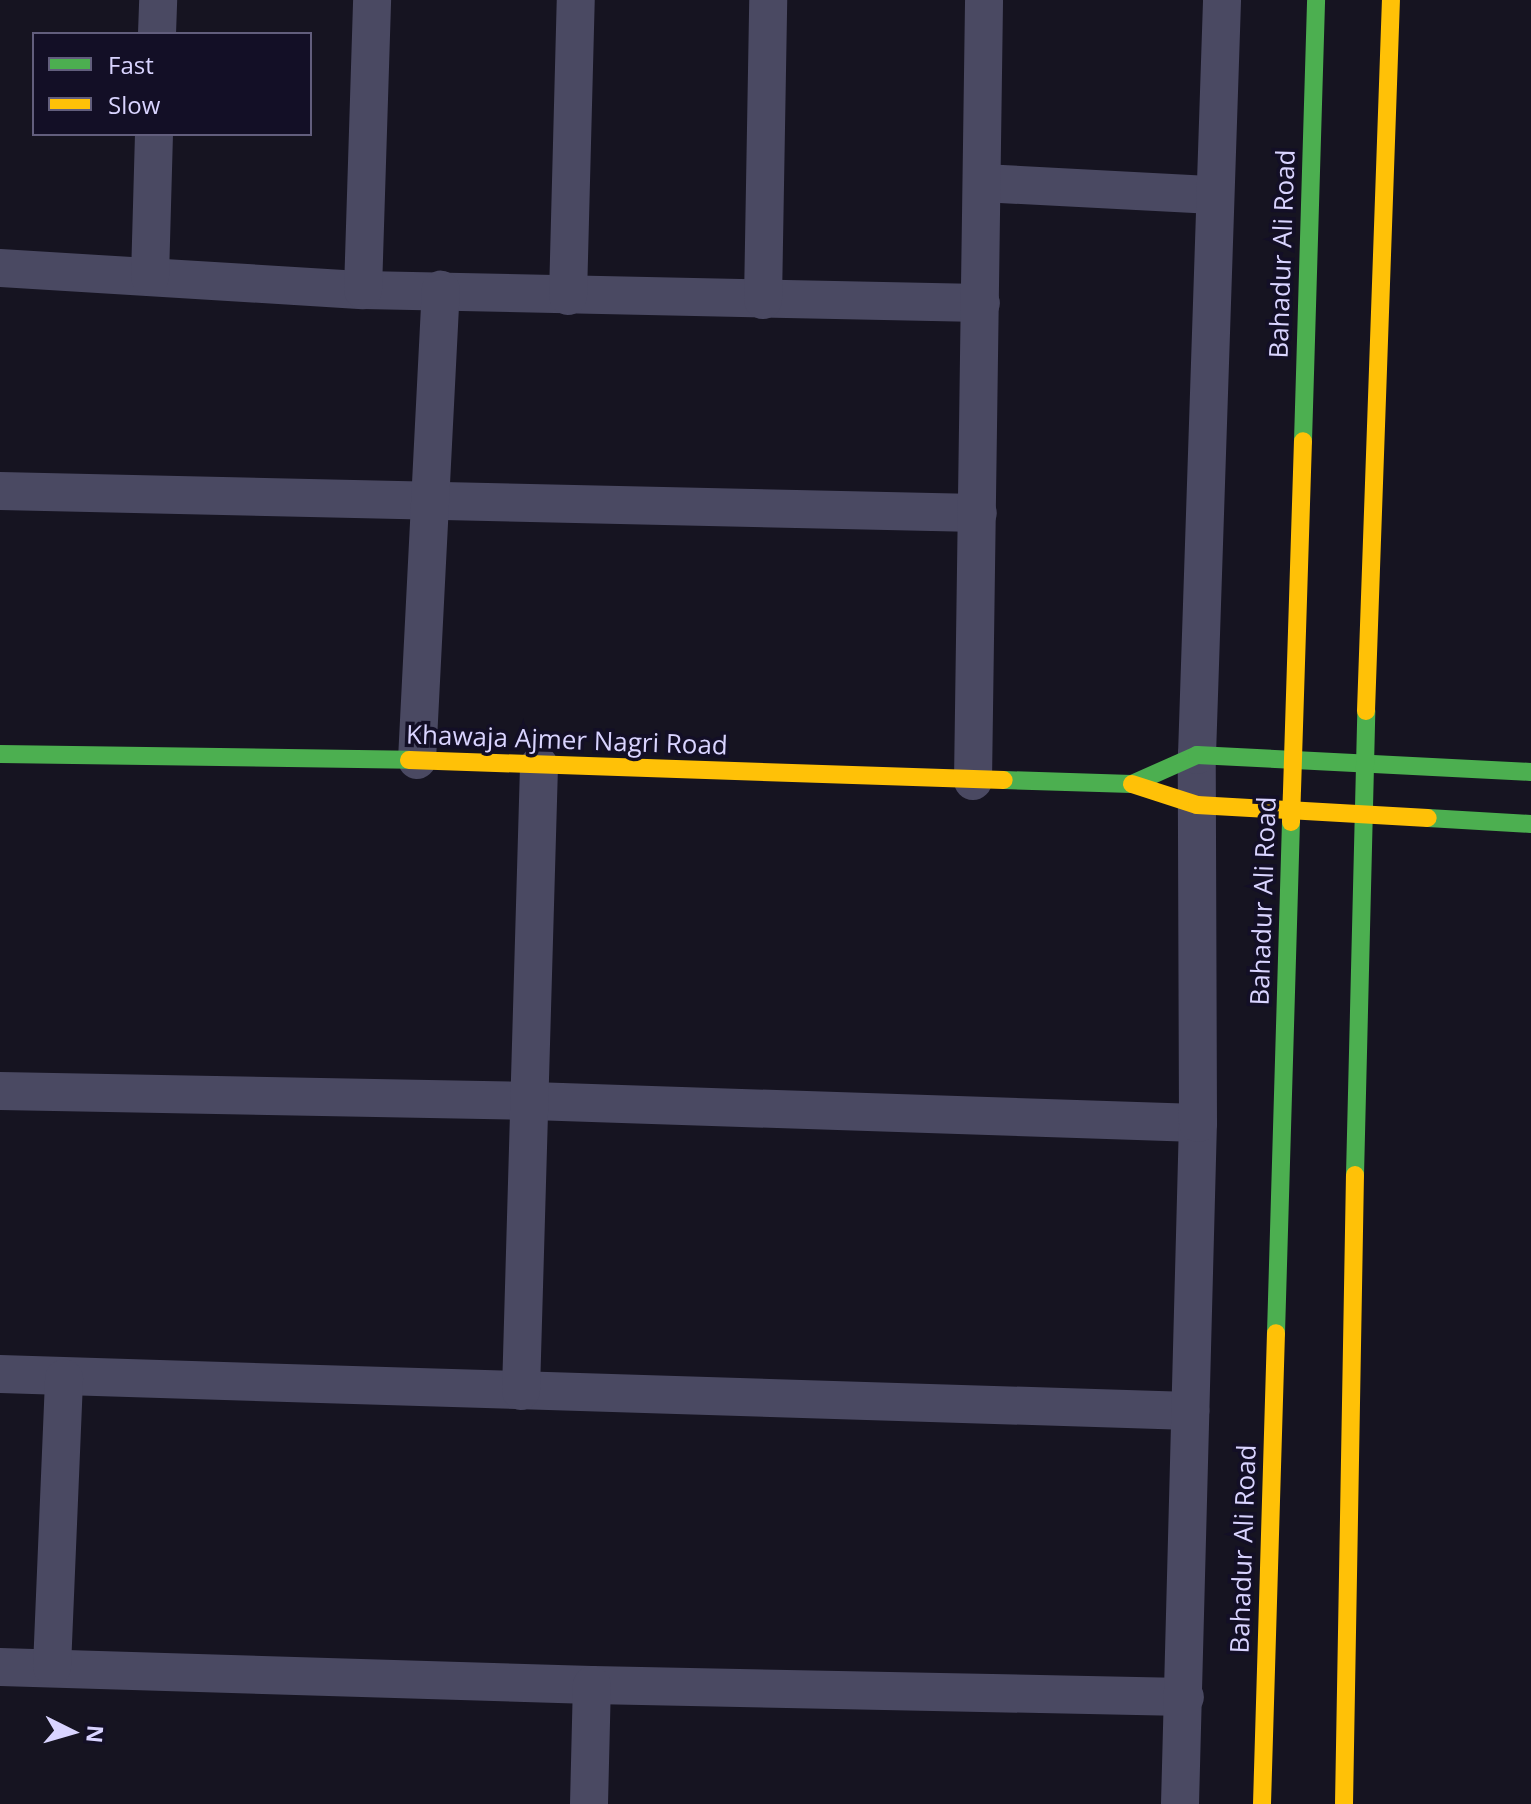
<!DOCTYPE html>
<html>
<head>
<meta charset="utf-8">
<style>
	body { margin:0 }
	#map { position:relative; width:1531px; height:1804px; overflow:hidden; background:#161421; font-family:"Open Sans",sans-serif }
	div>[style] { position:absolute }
	.street>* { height:38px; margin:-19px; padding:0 19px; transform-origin:19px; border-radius:19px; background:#4a4962 }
	.fast>* { height:18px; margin:-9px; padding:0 9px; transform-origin:9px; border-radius:9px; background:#4caf50 }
	.slow>* { height:18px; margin:-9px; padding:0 9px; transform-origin:9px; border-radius:9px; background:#ffc107 }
	span { translate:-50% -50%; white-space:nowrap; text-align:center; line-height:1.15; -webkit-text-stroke:7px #130f26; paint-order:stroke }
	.street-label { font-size:26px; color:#d9d4ff }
	.legend { position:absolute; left:32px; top:32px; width:280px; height:104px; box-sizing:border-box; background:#130f26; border:2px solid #625e7d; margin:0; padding:10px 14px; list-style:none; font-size:24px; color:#d9d4ff }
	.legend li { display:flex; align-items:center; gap:16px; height:40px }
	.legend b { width:40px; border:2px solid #625e7d }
	.north { position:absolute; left:32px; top:1692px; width:80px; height:80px; -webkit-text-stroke:6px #130f26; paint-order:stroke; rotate:95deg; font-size:22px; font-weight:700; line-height:32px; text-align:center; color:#d9d4ff }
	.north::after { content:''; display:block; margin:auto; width:28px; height:36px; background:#d9d4ff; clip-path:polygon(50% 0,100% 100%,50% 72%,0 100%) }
</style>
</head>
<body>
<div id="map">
	<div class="street">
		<div style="left:157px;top:34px;width:34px;rotate:-88deg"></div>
		<div style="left:982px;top:183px;width:232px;rotate:3deg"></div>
		<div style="left:0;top:268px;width:364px;rotate:3.5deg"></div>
		<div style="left:363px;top:290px;width:618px;rotate:1.21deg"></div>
		<div style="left:150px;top:277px;width:143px;rotate:-88.4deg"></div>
		<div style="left:363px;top:290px;width:290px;rotate:-88.2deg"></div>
		<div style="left:568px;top:296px;width:296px;rotate:-88.5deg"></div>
		<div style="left:763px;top:300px;width:300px;rotate:-89deg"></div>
		<div style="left:0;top:491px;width:978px;rotate:1.29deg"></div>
		<div style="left:417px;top:760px;width:471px;rotate:-87.1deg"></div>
		<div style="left:973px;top:781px;width:781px;rotate:-89.19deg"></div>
		<div style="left:0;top:1091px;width:532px;rotate:1.08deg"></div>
		<div style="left:532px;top:1101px;width:666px;rotate:1.89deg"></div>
		<div style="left:0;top:1374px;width:1191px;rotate:1.78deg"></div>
		<div style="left:521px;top:1391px;width:626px;rotate:-88.35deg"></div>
		<div style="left:0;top:1667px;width:592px;rotate:1.74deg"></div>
		<div style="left:592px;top:1685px;width:593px;rotate:1.16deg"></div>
		<div style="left:52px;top:1667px;width:289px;rotate:-87.6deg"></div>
		<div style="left:589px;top:1804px;width:119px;rotate:-88.6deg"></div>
		<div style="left:1180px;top:1804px;width:681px;rotate:-88.49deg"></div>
		<div style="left:1198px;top:1123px;width:368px;rotate:-90.2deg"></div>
		<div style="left:1197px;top:755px;width:755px;rotate:-88.1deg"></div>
	</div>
	<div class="fast">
		<div style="left:1303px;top:441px;width:441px;rotate:-88.3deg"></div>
		<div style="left:0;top:754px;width:409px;rotate:0.8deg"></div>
		<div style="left:1004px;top:780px;width:128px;rotate:1.8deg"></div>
		<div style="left:1132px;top:784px;width:71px;rotate:-24deg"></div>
		<div style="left:1197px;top:755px;width:334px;rotate:2.9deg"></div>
		<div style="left:1428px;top:818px;width:103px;rotate:3.3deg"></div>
		<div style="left:1355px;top:1175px;width:464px;rotate:-88.6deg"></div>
		<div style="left:1276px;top:1333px;width:511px;rotate:-88.32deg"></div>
	</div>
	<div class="slow">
		<div style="left:1366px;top:711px;width:711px;rotate:-87.99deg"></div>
		<div style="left:409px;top:760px;width:595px;rotate:1.93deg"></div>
		<div style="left:1132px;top:784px;width:68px;rotate:17.9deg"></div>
		<div style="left:1197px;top:805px;width:231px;rotate:3.2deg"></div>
		<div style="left:1291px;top:822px;width:381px;rotate:-88.2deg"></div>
		<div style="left:1262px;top:1804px;width:471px;rotate:-88.3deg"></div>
		<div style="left:1344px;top:1804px;width:629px;rotate:-89deg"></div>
	</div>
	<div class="street-label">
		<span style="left:1282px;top:254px;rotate:-88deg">Bahadur Ali Road</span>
		<span style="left:567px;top:740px;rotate:2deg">Khawaja Ajmer Nagri Road</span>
		<span style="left:1263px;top:901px;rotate:-88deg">Bahadur Ali Road</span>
		<span style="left:1243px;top:1549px;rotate:-88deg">Bahadur Ali Road</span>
	</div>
	<ul class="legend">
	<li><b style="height:10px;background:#4caf50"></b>Fast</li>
	<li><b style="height:10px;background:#ffc107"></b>Slow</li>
	</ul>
	<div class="north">N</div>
</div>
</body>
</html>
